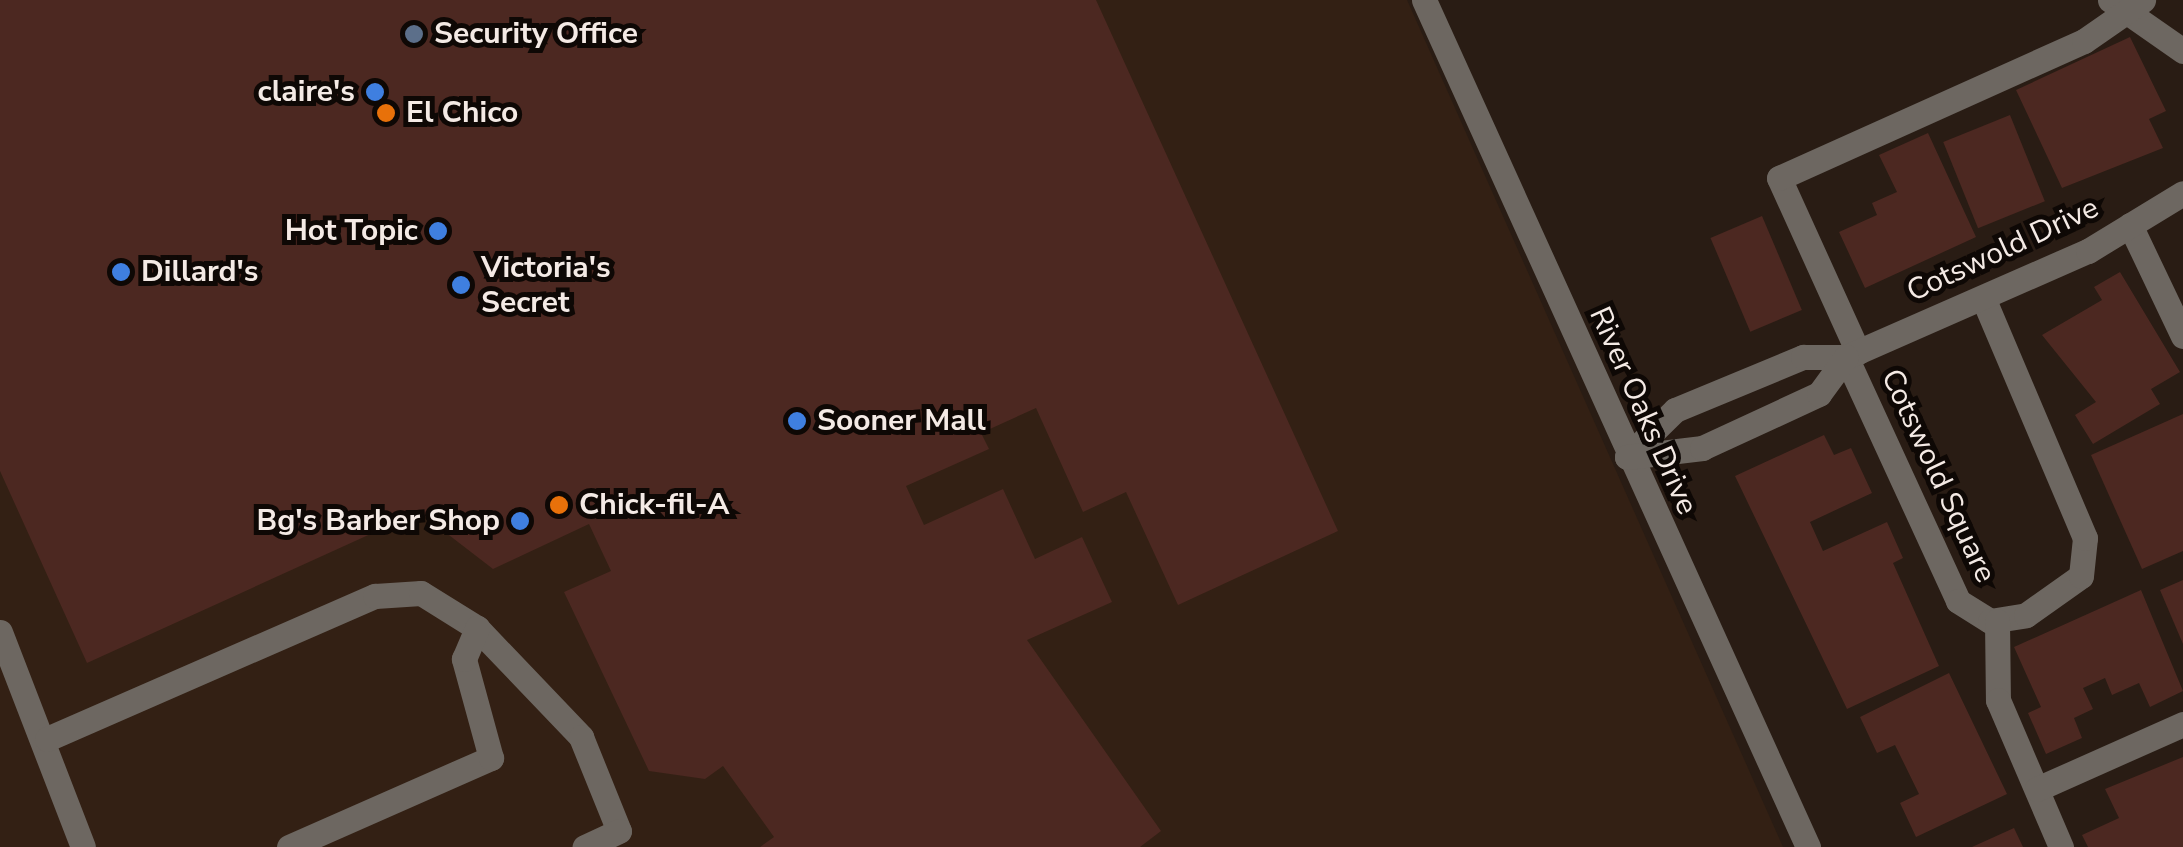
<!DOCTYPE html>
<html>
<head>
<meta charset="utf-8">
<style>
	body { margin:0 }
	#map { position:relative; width:2183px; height:847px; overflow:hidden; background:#291c14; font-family:"Nunito Sans",sans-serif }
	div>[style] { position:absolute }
	.built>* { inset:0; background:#332014 }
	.building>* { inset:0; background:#4c2821; transform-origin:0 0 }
	.minor>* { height:25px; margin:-12.5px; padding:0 12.5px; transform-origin:12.5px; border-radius:12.5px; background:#6d6761 }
	.dots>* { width:28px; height:28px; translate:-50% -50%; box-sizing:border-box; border:5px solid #0e0805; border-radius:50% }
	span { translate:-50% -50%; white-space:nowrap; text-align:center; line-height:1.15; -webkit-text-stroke:10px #0e0805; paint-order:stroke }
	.poi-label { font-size:30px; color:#f4eae5; font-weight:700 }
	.left { translate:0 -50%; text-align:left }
	.right { translate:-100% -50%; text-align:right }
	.street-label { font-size:30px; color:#f4eae5 }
</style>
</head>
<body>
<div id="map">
	<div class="built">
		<div style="clip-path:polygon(0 0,1407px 0,1783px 847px,0 847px)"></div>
	</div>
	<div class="building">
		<div style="clip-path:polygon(0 0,1096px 0,1338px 531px,1178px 605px,1126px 492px,1083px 512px,1036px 408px,981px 433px,989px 449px,906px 486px,924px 525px,1003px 489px,1035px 559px,1082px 537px,1112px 602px,1027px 640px,1161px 831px,1140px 847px,760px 847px,774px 837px,723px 766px,705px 779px,649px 771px,564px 592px,611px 571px,589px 524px,493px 569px,419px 512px,87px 663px,0 471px)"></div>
		<div style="clip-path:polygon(2130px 37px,2166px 111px,2149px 119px,2163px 148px,2062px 188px,2016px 90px)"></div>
		<div style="left:2010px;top:115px;width:93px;height:72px;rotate:68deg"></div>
		<div style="clip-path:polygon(1928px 133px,1976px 237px,1865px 288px,1839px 232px,1877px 215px,1872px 203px,1897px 192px,1879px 155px)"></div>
		<div style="left:1762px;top:216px;width:102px;height:56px;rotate:67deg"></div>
		<div style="clip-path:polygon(2120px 272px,2180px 372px,2151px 389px,2160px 404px,2093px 444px,2075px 415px,2096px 402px,2042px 335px,2102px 300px,2094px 287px)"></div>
		<div style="clip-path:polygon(2183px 414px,2183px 551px,2142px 569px,2091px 455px)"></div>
		<div style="clip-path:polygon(1824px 435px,1834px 455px,1851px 448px,1872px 493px,1810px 522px,1823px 551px,1887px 522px,1903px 558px,1893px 563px,1939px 666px,1847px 709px,1735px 476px)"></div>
		<div style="clip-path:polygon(2183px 580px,2183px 644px,2160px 590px)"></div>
		<div style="clip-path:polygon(2141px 590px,2183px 691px,2150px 707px,2139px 683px,2112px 695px,2105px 678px,2083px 688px,2093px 709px,2074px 718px,2082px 738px,2046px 754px,2028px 713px,2041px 707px,2014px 647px)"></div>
		<div style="clip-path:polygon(1949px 673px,2007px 794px,1916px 837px,1900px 803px,1919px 794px,1895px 745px,1877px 753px,1860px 717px)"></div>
		<div style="clip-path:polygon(2183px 757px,2183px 847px,2088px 847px,2082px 835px,2119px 818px,2105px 789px)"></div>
		<div style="clip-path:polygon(2014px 828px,2023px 847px,1972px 847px)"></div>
	</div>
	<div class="minor">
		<div style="left:1424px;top:0;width:930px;rotate:65.61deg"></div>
		<div style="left:2110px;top:0;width:89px;rotate:34.9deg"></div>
		<div style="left:2130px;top:225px;width:123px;rotate:64.5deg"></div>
		<div style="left:1858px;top:352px;width:191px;rotate:-114.4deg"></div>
		<div style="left:1779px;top:178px;width:334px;rotate:-24.2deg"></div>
		<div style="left:2084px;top:41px;width:72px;rotate:-34.8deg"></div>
		<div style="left:1846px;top:357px;width:268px;rotate:65.3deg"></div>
		<div style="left:1958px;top:601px;width:38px;rotate:32deg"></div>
		<div style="left:1990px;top:621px;width:36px;rotate:-9deg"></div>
		<div style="left:2026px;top:615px;width:67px;rotate:-35.3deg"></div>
		<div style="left:2081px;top:576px;width:38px;rotate:-84deg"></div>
		<div style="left:2085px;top:538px;width:261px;rotate:-113deg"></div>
		<div style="left:1627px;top:457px;width:67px;rotate:-44.4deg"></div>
		<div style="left:1675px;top:410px;width:139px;rotate:-22.5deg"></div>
		<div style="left:1803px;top:357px;width:43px"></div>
		<div style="left:1846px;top:357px;width:264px;rotate:-23.7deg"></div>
		<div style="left:2088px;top:251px;width:111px;rotate:-31.4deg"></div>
		<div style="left:1627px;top:457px;width:76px;rotate:-6.8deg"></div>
		<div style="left:1702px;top:448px;width:129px;rotate:-24.8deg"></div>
		<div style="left:1819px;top:394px;width:46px;rotate:-53.9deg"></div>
		<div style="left:1997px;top:621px;width:79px;rotate:89.3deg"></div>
		<div style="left:1998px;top:700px;width:160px;rotate:66.8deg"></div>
		<div style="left:0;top:632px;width:230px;rotate:68.9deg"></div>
		<div style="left:47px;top:739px;width:358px;rotate:-23.6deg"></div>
		<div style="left:375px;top:596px;width:46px;rotate:-3.7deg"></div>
		<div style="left:421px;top:593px;width:66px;rotate:32deg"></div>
		<div style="left:477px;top:628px;width:151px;rotate:46.3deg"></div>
		<div style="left:581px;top:737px;width:101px;rotate:68deg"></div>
		<div style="left:619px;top:831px;width:38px;rotate:155deg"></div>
		<div style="left:2037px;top:789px;width:160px;rotate:-24deg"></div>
		<div style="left:289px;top:847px;width:221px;rotate:-23.8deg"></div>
		<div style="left:491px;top:758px;width:103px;rotate:-105.3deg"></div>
		<div style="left:464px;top:659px;width:34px;rotate:-67deg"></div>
	</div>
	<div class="dots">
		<div style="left:414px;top:34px;background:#5c6f8a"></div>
		<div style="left:375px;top:92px;background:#3f7fe0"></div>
		<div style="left:386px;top:113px;background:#e8710a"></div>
		<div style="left:438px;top:231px;background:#3f7fe0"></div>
		<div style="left:121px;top:272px;background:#3f7fe0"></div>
		<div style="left:461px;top:285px;background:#3f7fe0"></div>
		<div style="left:797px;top:421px;background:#3f7fe0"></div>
		<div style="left:559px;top:505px;background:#e8710a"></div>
		<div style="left:520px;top:521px;background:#3f7fe0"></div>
	</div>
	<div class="poi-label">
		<span class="left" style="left:434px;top:34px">Security Office</span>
		<span class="right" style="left:355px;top:92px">claire's</span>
		<span class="left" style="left:406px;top:113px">El Chico</span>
		<span class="right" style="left:418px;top:231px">Hot Topic</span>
		<span class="left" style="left:481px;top:285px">Victoria's<br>Secret</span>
		<span class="left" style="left:141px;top:272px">Dillard's</span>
		<span class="left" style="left:817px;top:421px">Sooner Mall</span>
		<span class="left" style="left:579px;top:505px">Chick-fil-A</span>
		<span class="right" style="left:500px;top:521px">Bg's Barber Shop</span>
	</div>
	<div class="street-label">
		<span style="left:2003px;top:250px;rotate:-25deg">Cotswold Drive</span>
		<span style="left:1643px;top:411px;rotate:66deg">River Oaks Drive</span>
		<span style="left:1938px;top:476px;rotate:65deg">Cotswold Square</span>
	</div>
</div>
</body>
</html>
